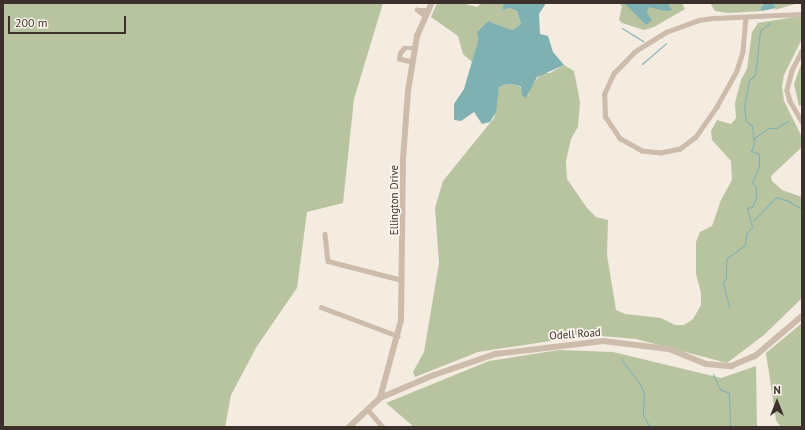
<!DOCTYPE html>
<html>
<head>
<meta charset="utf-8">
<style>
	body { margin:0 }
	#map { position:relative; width:805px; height:430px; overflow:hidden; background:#f4ebe1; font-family:"PT Sans",sans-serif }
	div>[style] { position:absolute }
	.green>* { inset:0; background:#b8c4a0 }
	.water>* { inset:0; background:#7fb0b2 }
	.stream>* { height:1px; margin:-0.5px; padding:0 0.5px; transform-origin:0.5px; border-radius:0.5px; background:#7fb0b2 }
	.minor>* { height:4.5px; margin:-2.25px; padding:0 2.25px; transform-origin:2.25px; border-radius:2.25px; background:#cdbbac }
	.tertiary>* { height:6px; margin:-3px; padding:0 3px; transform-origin:3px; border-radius:3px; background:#cdbbac }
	span { translate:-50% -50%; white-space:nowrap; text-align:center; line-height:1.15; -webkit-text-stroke:3.5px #fbf5ee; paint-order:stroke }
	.street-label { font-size:11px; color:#3b302b }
	.frame { position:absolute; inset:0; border:4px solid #3b302b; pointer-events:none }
	.north { position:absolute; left:757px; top:382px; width:40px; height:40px; -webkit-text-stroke:3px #fbf5ee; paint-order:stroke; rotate:0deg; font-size:11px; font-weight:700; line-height:16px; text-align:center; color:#3b302b }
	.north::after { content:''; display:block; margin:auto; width:14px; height:18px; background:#3b302b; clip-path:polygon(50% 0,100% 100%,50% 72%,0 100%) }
	.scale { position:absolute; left:8px; top:16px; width:118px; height:18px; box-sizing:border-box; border:2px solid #3b302b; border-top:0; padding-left:5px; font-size:12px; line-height:14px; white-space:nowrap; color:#3b302b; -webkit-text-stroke:3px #fbf5ee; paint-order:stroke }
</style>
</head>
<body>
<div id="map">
	<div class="green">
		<div style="clip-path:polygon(3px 3px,383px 3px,354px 99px,343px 203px,307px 212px,297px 288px,257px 346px,231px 395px,225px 427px,3px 427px)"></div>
		<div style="clip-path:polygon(437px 3px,462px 3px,477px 7px,482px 3px,504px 3px,502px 10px,510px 8px,517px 11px,521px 24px,512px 30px,488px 21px,477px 32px,478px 41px,472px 62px,463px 54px,458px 36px,431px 17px)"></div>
		<div style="clip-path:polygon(619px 3px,682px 3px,685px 9px,654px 27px,644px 30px,622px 23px,619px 20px,622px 6px)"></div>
		<div style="clip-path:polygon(710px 3px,765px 3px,760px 8px,762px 11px,728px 13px,715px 11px)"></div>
		<div style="clip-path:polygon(772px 3px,799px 3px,774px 10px,776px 8px)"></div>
		<div style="clip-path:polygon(802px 16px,802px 39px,784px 75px,782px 87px,784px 101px,802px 137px,802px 147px,771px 176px,772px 181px,782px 190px,802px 197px,802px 298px,764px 335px,727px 363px,636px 339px,589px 335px,478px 352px,415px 377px,413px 372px,424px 352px,439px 263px,435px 208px,443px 181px,494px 118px,499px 87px,507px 84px,518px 85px,528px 96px,530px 87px,542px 73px,550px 73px,564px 65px,574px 71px,580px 102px,578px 127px,571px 139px,566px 161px,567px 179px,587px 208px,596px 217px,608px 220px,607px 255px,616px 310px,625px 314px,661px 318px,675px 325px,684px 325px,693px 319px,701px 305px,701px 293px,696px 274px,696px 242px,700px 232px,712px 226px,721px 200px,732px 180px,731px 161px,712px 140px,711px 131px,717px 120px,731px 124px,736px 118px,735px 103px,741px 80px,747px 69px,752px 32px,758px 23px)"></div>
		<div style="clip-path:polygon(802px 62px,802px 105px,799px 106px,794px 84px)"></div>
		<div style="clip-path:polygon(802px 323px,802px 427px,780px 426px,776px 420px,766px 353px)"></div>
		<div style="clip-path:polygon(559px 350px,613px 352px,721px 378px,756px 366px,757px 427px,414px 427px,386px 403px,489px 361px)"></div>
	</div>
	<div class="water">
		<div style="clip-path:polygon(504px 3px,546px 3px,539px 14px,540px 34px,548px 36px,553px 52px,564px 65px,537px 77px,526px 98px,522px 96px,521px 87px,518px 85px,507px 84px,499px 87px,496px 112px,490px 122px,482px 124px,474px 112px,461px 121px,454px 120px,454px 104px,464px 89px,478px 41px,477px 32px,488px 21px,512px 30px,521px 24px,517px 11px,510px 8px,502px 10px)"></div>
		<div style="clip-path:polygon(624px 3px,668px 3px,672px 10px,665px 11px,649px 7px,647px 13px,652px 20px,646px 25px)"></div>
		<div style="clip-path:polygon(765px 3px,772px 3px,776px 8px,762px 11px,760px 8px)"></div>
	</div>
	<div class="stream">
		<div style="left:622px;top:28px;width:25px;rotate:32deg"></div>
		<div style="left:642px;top:64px;width:32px;rotate:-41deg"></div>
		<div style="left:753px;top:139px;width:19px;rotate:-36deg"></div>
		<div style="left:768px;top:128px;width:8px"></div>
		<div style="left:776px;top:128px;width:14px;rotate:-30deg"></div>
		<div style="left:753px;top:221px;width:33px;rotate:-46deg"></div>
		<div style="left:776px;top:197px;width:13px;rotate:18deg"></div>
		<div style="left:788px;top:201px;width:16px;rotate:30deg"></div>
		<div style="left:729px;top:307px;width:25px;rotate:-104deg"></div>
		<div style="left:723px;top:283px;width:6px;rotate:-59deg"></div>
		<div style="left:726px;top:278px;width:15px;rotate:-90deg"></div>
		<div style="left:726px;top:263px;width:5px;rotate:-79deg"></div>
		<div style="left:727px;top:258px;width:22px;rotate:-36deg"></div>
		<div style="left:745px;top:245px;width:11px;rotate:-85deg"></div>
		<div style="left:746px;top:234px;width:9px;rotate:-49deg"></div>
		<div style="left:752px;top:227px;width:20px;rotate:-105deg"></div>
		<div style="left:747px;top:208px;width:5px;rotate:-11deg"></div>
		<div style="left:752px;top:207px;width:11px;rotate:-68deg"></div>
		<div style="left:756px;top:197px;width:10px;rotate:-90deg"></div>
		<div style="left:756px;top:187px;width:6px;rotate:-135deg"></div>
		<div style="left:752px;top:183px;width:18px;rotate:-68deg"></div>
		<div style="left:759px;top:166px;width:12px;rotate:-90deg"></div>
		<div style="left:759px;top:154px;width:9px;rotate:-159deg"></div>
		<div style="left:751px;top:151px;width:8px;rotate:-67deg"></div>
		<div style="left:754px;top:144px;width:18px;rotate:-96deg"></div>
		<div style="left:752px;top:126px;width:8px;rotate:-140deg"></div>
		<div style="left:746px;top:121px;width:13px;rotate:-99deg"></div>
		<div style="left:744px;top:108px;width:28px;rotate:-80deg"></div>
		<div style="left:749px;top:80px;width:8px;rotate:-40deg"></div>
		<div style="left:755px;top:75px;width:44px;rotate:-83.5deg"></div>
		<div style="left:760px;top:31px;width:13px;rotate:-39deg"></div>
		<div style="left:621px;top:359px;width:31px;rotate:53deg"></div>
		<div style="left:640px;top:384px;width:11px;rotate:68deg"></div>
		<div style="left:644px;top:394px;width:21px;rotate:93deg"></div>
		<div style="left:643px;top:415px;width:14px;rotate:60deg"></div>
		<div style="left:713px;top:374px;width:17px;rotate:65deg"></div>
		<div style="left:720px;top:389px;width:10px;rotate:24deg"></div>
		<div style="left:729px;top:393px;width:34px;rotate:88deg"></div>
	</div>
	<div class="minor">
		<div style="left:425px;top:16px;width:10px;rotate:-143deg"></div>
		<div style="left:417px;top:10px;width:11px"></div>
		<div style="left:746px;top:17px;width:35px;rotate:95deg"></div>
		<div style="left:743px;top:52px;width:20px;rotate:108deg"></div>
		<div style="left:737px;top:71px;width:41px;rotate:119.1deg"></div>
		<div style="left:717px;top:107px;width:37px;rotate:125deg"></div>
		<div style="left:696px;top:137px;width:20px;rotate:143deg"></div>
		<div style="left:680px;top:149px;width:19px;rotate:168deg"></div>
		<div style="left:661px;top:153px;width:19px;rotate:-174deg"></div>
		<div style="left:642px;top:151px;width:25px;rotate:-151deg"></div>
		<div style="left:620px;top:139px;width:27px;rotate:-124deg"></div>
		<div style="left:605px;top:117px;width:23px;rotate:-92deg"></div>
		<div style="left:604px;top:94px;width:23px;rotate:-65deg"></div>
		<div style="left:614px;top:73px;width:29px;rotate:-46deg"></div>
		<div style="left:634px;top:52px;width:38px;rotate:-32deg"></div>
		<div style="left:666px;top:32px;width:35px;rotate:-20deg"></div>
		<div style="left:699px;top:20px;width:15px;rotate:-8deg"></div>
		<div style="left:714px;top:18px;width:88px;rotate:-2.6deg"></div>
		<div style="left:802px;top:51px;width:22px;rotate:117deg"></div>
		<div style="left:792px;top:71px;width:20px;rotate:105deg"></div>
		<div style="left:787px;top:90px;width:11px;rotate:75deg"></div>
		<div style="left:790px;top:101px;width:24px;rotate:60deg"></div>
		<div style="left:412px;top:62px;width:13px;rotate:-167deg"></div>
		<div style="left:399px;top:59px;width:6px;rotate:-81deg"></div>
		<div style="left:400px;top:53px;width:6px;rotate:-51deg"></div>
		<div style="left:404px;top:48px;width:11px"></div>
		<div style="left:325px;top:234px;width:27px;rotate:84deg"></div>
		<div style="left:328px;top:261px;width:76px;rotate:14.4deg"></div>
		<div style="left:321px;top:307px;width:82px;rotate:20.6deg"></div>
		<div style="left:369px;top:411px;width:21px;rotate:49deg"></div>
	</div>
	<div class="tertiary">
		<div style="left:380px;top:398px;width:81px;rotate:-74.9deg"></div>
		<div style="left:401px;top:320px;width:161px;rotate:-89.3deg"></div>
		<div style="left:403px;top:159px;width:68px;rotate:-85.8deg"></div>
		<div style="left:408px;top:91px;width:56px;rotate:-80.7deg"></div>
		<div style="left:417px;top:36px;width:36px;rotate:-66deg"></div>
		<div style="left:349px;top:427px;width:42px;rotate:-43.1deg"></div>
		<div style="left:380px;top:398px;width:59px;rotate:-23.1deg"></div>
		<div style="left:434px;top:375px;width:65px;rotate:-19deg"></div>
		<div style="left:495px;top:354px;width:109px;rotate:-6.9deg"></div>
		<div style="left:603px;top:341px;width:66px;rotate:6.9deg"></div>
		<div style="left:669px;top:349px;width:40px;rotate:22deg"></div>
		<div style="left:706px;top:364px;width:25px;rotate:5deg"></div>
		<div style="left:731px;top:366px;width:26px;rotate:-23deg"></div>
		<div style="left:755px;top:356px;width:62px;rotate:-40.4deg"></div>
	</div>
	<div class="street-label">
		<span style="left:394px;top:200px;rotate:-90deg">Ellington Drive</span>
		<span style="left:575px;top:334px;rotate:-4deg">Odell Road</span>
	</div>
	<div class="frame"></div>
	<div class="north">N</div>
	<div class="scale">200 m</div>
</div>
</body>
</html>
